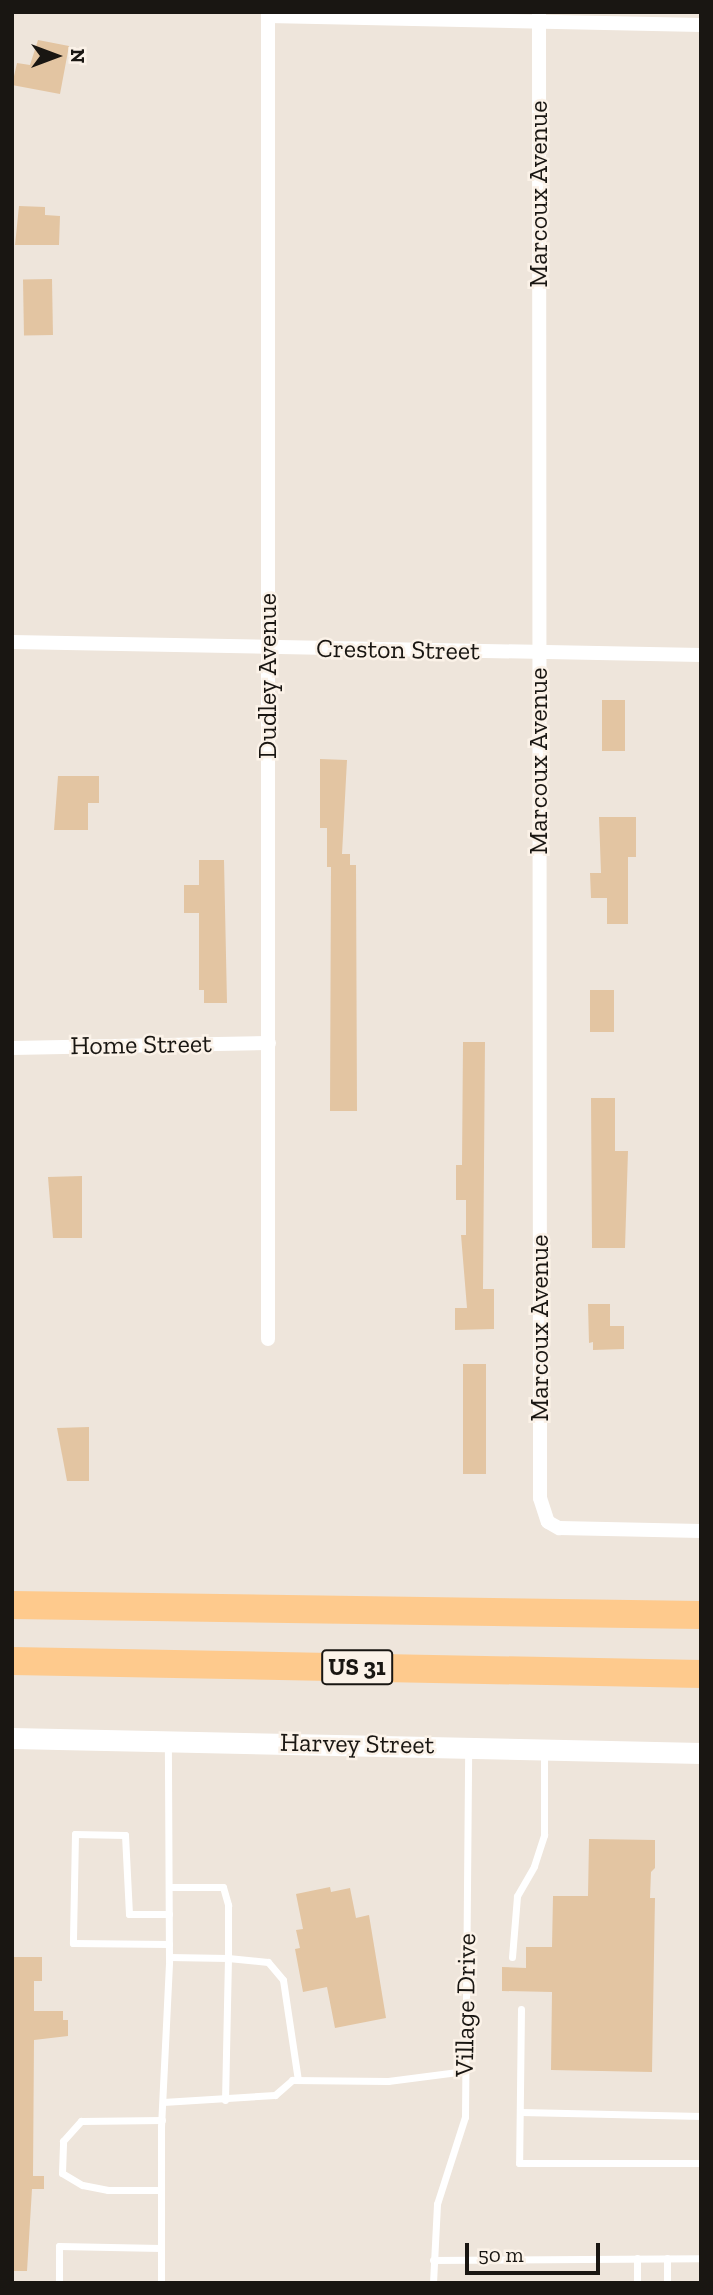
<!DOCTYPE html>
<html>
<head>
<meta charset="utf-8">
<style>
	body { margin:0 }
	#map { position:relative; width:713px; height:2295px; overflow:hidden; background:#eee5db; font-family:"Zilla Slab",serif }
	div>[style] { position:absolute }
	.building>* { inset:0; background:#e3c5a2; transform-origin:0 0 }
	.lane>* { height:7px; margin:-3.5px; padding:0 3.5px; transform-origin:3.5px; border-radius:3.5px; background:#fff }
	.street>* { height:14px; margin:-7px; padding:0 7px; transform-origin:7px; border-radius:7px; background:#fff }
	.secondary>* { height:21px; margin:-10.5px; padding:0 10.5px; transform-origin:10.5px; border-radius:10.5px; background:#fff }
	.highway>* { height:28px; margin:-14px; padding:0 14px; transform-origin:14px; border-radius:14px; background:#feca8d }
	span { translate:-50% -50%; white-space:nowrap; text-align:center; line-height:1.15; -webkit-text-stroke:5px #fbf2e8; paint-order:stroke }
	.shield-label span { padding:2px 5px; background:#fbf2e8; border:2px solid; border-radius:5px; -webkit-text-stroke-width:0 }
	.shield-label { font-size:24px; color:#191612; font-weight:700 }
	.street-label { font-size:26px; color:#191612 }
	.frame { position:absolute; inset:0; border:14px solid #191612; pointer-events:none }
	.north { position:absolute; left:21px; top:21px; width:70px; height:70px; -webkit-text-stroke:5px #fbf2e8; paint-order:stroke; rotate:90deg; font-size:19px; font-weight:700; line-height:28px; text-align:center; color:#191612 }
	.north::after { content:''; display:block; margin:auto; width:24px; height:32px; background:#191612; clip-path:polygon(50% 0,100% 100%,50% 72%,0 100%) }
	.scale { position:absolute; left:465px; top:2243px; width:135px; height:32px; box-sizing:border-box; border:4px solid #191612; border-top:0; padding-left:9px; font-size:21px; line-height:24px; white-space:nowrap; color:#191612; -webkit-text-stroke:5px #fbf2e8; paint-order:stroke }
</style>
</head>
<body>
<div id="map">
	<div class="building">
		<div style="clip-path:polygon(38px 40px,69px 46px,60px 94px,12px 85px,17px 63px,30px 65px)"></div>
		<div style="clip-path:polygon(19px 206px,45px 207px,45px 215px,60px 216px,59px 245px,15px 245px)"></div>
		<div style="left:52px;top:279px;width:56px;height:29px;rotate:89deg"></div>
		<div style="left:602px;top:700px;width:23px;height:51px"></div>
		<div style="clip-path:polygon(320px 759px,347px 760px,342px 854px,350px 854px,350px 865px,356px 865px,357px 1111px,330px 1111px,331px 867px,327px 867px,327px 828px,320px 828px)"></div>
		<div style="clip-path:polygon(58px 776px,99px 776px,99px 803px,88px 803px,88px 830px,54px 830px)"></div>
		<div style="clip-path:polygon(599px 817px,636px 817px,636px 857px,628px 857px,628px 924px,607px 924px,607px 898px,591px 898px,590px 873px,601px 873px)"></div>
		<div style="clip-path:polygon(199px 860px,224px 860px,227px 1003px,204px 1003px,204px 990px,199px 990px,199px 913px,184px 913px,184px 885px,199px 885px)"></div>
		<div style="left:590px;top:990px;width:24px;height:42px"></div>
		<div style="clip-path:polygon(463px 1042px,485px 1042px,483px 1289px,494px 1289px,494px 1329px,455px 1330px,455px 1308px,467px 1308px,461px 1235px,466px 1235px,466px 1200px,456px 1200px,456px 1165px,462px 1165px)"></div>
		<div style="clip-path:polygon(591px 1098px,615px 1098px,615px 1151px,628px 1151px,625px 1248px,592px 1248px)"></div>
		<div style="clip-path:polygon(82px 1176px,82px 1238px,53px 1238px,48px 1177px)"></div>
		<div style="clip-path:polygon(588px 1304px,610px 1304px,610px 1326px,624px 1326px,624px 1349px,593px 1350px,593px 1342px,589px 1343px)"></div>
		<div style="left:463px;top:1364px;width:23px;height:110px"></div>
		<div style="clip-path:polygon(89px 1427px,89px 1481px,67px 1481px,57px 1428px)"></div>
		<div style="clip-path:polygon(589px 1839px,655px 1840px,655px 1868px,651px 1872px,650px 1898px,655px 1898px,652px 2072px,551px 2070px,552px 1992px,502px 1991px,502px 1967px,526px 1968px,526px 1947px,552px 1947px,553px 1896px,588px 1896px)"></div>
		<div style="clip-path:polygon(330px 1887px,331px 1892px,350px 1888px,356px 1918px,369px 1915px,386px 2018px,335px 2028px,327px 1987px,303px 1992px,295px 1949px,300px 1948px,296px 1930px,303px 1929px,296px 1894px)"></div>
		<div style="clip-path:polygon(12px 1957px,42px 1957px,42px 1981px,34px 1981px,34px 2011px,63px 2011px,63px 2020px,68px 2020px,68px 2036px,34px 2040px,33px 2176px,44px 2176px,44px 2189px,32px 2189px,27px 2271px,12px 2271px)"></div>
	</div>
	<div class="lane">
		<div style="left:169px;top:1887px;width:54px"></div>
		<div style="left:223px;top:1887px;width:19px;rotate:74deg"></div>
		<div style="left:228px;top:1905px;width:53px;rotate:90deg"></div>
		<div style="left:228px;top:1958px;width:40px;rotate:5.7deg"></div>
		<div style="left:268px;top:1962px;width:23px;rotate:50deg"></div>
		<div style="left:283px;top:1980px;width:101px;rotate:81.5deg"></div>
		<div style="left:169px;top:1914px;width:40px;rotate:180deg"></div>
		<div style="left:129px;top:1914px;width:79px;rotate:-92.9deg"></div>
		<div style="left:125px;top:1835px;width:50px;rotate:-178.9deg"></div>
		<div style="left:75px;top:1834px;width:109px;rotate:91.1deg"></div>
		<div style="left:73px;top:1943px;width:96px;rotate:0.6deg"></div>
		<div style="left:169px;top:1957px;width:59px;rotate:1deg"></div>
		<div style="left:228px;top:1958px;width:142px;rotate:91.2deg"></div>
		<div style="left:512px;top:1957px;width:61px;rotate:-85.3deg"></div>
		<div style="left:517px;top:1896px;width:34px;rotate:-60deg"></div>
		<div style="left:534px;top:1866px;width:33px;rotate:-72deg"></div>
		<div style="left:544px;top:1835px;width:83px;rotate:-90deg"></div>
		<div style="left:521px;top:2009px;width:154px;rotate:90.7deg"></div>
		<div style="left:519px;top:2163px;width:182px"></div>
		<div style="left:163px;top:2102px;width:112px;rotate:-3.6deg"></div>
		<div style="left:275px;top:2095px;width:23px;rotate:-41deg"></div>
		<div style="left:292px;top:2080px;width:96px;rotate:0.6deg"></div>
		<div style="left:388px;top:2081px;width:78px;rotate:-7.4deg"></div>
		<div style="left:521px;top:2112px;width:180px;rotate:1.3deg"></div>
		<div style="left:161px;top:2190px;width:53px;rotate:180deg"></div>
		<div style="left:108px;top:2190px;width:26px;rotate:-169deg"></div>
		<div style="left:82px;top:2185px;width:23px;rotate:-149deg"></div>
		<div style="left:62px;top:2173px;width:32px;rotate:-88deg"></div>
		<div style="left:63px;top:2141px;width:27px;rotate:-48deg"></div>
		<div style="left:81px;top:2121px;width:81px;rotate:-0.7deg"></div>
		<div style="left:433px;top:2260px;width:268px;rotate:-0.4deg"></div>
		<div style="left:59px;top:2283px;width:37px;rotate:-90deg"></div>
		<div style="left:59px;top:2246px;width:102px;rotate:1.1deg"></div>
		<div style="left:161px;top:2283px;width:156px;rotate:-90deg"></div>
		<div style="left:161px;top:2127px;width:166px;rotate:-87.2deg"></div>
		<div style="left:169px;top:1961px;width:216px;rotate:-90.3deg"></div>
		<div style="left:433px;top:2283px;width:79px;rotate:-87.1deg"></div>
		<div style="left:437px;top:2204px;width:91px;rotate:-72.2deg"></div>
		<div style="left:465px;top:2117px;width:367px;rotate:-89.5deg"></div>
		<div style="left:637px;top:2283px;width:25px;rotate:-90deg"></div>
		<div style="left:667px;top:2283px;width:25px;rotate:-90deg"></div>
	</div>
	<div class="street">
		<div style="left:539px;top:12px;width:1486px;rotate:89.96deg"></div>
		<div style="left:540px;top:1498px;width:25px;rotate:72deg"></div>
		<div style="left:548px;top:1522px;width:13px;rotate:29deg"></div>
		<div style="left:559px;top:1528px;width:142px;rotate:1.2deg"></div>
		<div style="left:268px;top:16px;width:433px;rotate:1.2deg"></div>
		<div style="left:12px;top:642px;width:689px;rotate:1.08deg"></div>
		<div style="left:12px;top:1048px;width:257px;rotate:-1.1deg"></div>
		<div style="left:268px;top:1339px;width:1327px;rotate:-90deg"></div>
	</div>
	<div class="secondary">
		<div style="left:12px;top:1738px;width:689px;rotate:1.25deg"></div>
	</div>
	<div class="highway">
		<div style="left:12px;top:1605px;width:689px;rotate:0.83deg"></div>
		<div style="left:12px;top:1661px;width:689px;rotate:1.08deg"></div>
	</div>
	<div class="shield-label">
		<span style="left:357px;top:1667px">US 31</span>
	</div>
	<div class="street-label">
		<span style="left:539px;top:194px;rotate:-90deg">Marcoux Avenue</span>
		<span style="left:398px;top:650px;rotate:1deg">Creston Street</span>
		<span style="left:268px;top:676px;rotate:-90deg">Dudley Avenue</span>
		<span style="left:539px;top:761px;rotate:-90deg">Marcoux Avenue</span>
		<span style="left:141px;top:1045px;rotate:-1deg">Home Street</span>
		<span style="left:540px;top:1328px;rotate:-90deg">Marcoux Avenue</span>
		<span style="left:357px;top:1744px;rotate:1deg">Harvey Street</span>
		<span style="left:466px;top:2005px;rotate:-89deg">Village Drive</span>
	</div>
	<div class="frame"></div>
	<div class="north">N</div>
	<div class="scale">50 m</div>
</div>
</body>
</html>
